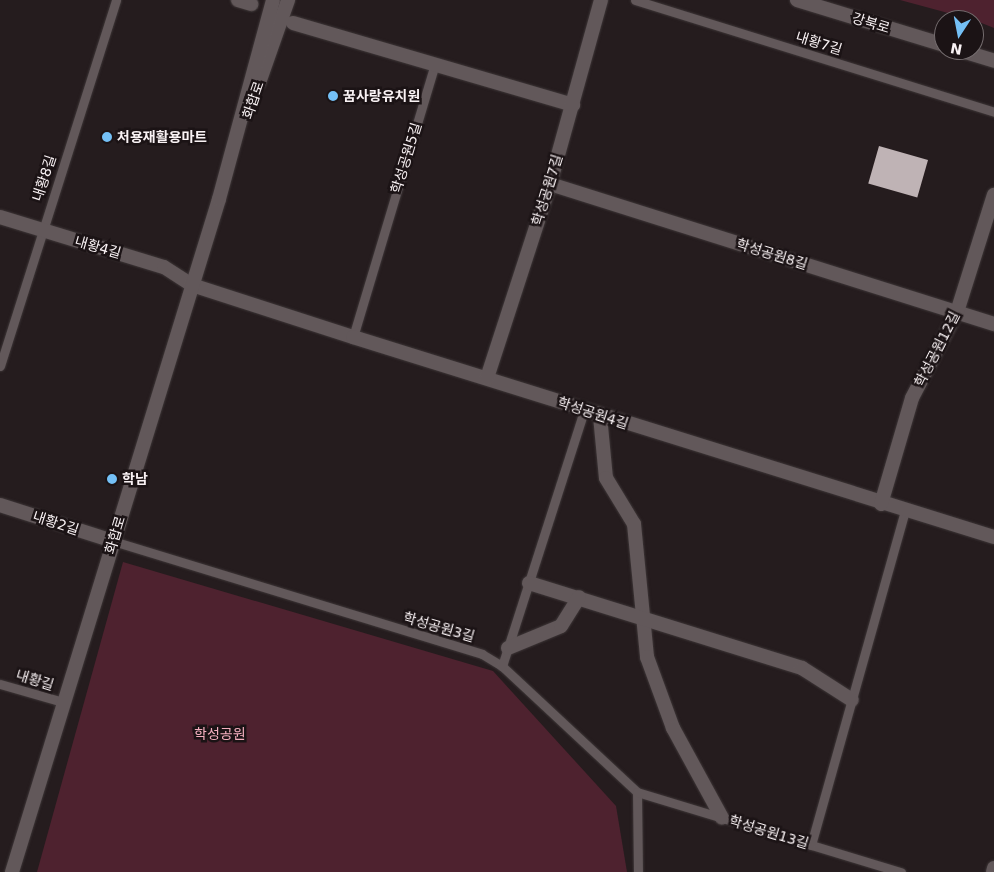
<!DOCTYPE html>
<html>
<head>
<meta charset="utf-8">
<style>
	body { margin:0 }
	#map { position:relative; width:994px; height:872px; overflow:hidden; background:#251c1e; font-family:"DejaVu Sans","Noto Sans KR",sans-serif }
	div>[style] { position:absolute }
	.green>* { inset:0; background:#4e222f }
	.building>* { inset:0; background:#bfb3b5; transform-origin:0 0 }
	.roads { filter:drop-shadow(0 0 1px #3d3637) drop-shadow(0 0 1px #3d3637) }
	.service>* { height:9px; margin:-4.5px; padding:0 4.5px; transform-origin:4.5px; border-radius:4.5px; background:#62585a }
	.minor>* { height:14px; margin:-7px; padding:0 7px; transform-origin:7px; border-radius:7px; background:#62585a }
	.secondary>* { height:14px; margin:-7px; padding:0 7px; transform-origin:7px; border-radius:7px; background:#62585a }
	.dots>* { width:14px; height:14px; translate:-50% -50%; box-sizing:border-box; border:2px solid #1b1315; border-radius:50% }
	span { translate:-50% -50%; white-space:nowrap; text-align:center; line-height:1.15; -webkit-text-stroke:5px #1b1315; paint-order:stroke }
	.street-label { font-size:14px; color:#f9f2f4 }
	.poi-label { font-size:14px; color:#f9f2f4; font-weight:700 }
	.left { translate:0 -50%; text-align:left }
	.park-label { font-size:14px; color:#f3aebe }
	.north { position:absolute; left:934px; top:10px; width:50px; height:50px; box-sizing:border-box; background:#1b1315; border:1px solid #746c6e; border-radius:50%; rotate:191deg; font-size:14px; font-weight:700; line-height:20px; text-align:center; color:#f9f2f4 }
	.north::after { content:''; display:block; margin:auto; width:18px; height:22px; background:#74c0f6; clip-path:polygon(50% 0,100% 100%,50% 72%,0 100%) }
</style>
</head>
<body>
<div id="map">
	<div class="green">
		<div style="clip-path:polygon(900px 0,994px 0,994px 28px,974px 20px)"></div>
		<div style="clip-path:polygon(123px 562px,493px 671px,616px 806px,627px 872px,37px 872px)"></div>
	</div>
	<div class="building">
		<div style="left:879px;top:146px;width:51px;height:39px;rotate:16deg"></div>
	</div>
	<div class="roads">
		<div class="service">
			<div style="left:635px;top:0;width:376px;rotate:17.3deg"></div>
			<div style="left:353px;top:337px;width:285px;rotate:-73.3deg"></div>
			<div style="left:0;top:366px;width:384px;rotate:-72.4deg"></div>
			<div style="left:113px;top:541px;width:386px;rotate:17deg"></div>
			<div style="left:482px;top:654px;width:23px;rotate:31deg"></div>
			<div style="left:502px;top:666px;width:185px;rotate:43deg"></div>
			<div style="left:637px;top:792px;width:80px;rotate:89.3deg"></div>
			<div style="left:502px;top:666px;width:268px;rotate:-72.2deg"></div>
			<div style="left:0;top:684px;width:66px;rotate:15.9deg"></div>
			<div style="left:637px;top:792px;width:276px;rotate:16.9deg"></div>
			<div style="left:811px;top:845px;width:347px;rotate:-74.3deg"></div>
		</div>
		<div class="minor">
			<div style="left:238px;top:0;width:14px;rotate:17deg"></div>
			<div style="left:293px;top:23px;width:292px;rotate:16.3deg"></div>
			<div style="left:550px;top:184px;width:466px;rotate:17.5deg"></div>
			<div style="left:0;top:217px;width:171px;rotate:17deg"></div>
			<div style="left:164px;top:267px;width:33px;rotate:33deg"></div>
			<div style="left:192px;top:285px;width:169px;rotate:17.9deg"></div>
			<div style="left:353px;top:337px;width:671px;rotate:17.33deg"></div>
			<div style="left:487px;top:378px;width:204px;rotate:-72deg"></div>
			<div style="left:550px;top:184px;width:191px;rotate:-74.5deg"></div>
			<div style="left:600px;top:416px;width:62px;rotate:84.5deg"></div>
			<div style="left:606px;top:478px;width:54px;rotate:58.7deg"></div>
			<div style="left:634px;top:524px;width:134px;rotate:84.4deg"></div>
			<div style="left:647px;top:657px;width:76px;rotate:69.9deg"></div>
			<div style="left:673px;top:728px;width:102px;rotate:61.4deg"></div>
			<div style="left:881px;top:504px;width:110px;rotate:-73.7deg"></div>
			<div style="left:912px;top:398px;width:97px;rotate:-62.4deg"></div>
			<div style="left:957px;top:312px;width:123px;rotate:-72.5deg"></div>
			<div style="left:0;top:505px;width:119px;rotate:17.7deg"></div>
			<div style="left:529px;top:583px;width:286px;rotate:17.3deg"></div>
			<div style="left:802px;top:668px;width:59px;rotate:32.6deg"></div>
			<div style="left:508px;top:648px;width:57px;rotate:-22.5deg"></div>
			<div style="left:561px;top:626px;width:34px;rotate:-58deg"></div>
			<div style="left:993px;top:872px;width:4px;rotate:-76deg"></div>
		</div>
		<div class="secondary">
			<div style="left:797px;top:0;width:154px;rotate:17deg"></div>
			<div style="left:959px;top:50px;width:37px;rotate:17deg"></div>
			<div style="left:259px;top:83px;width:88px;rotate:-70.7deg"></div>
			<div style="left:12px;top:872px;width:704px;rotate:-72.9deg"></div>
			<div style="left:219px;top:199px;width:206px;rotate:-74.8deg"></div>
		</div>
	</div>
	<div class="dots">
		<div style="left:333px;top:96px;background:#74c0f6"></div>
		<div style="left:107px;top:137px;background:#74c0f6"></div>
		<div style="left:112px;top:479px;background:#74c0f6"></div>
	</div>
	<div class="street-label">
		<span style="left:871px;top:23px;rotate:17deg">강북로</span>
		<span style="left:819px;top:43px;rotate:17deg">내황7길</span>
		<span style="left:253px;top:100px;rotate:-71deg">화합로</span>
		<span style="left:406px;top:158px;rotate:-73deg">학성공원5길</span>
		<span style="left:44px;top:178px;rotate:-72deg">내황8길</span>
		<span style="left:547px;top:190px;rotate:-73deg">학성공원7길</span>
		<span style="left:98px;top:247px;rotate:16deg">내황4길</span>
		<span style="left:772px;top:254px;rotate:17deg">학성공원8길</span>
		<span style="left:937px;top:349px;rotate:-63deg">학성공원12길</span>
		<span style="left:593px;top:413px;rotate:18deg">학성공원4길</span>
		<span style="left:56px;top:523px;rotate:18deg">내황2길</span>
		<span style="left:115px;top:535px;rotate:-73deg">화합로</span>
		<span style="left:439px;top:627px;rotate:16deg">학성공원3길</span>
		<span style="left:35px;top:680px;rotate:17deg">내황길</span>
		<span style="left:769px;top:832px;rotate:17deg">학성공원13길</span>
	</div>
	<div class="poi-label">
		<span class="left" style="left:343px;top:96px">꿈사랑유치원</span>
		<span class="left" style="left:117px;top:137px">처용재활용마트</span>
		<span class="left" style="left:122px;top:479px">학남</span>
	</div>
	<div class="park-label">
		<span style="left:220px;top:734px">학성공원</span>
	</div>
	<div class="north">N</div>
</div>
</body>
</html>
